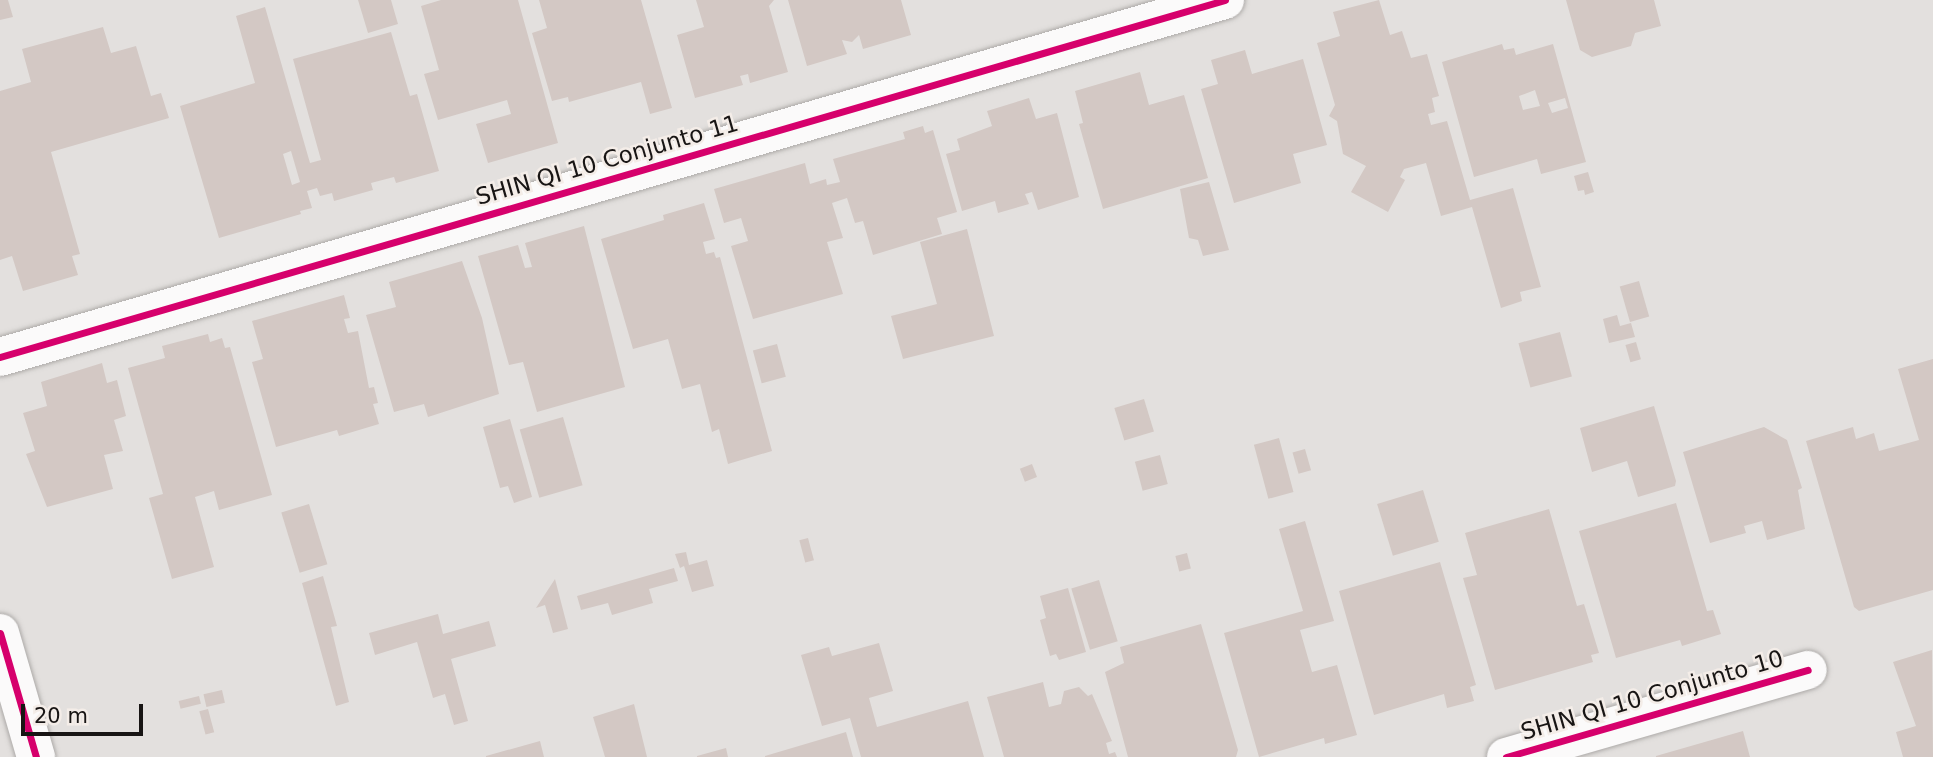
<!DOCTYPE html>
<html>
<head>
<meta charset="utf-8">
<style>
	body { margin:0 }
	#map { position:relative; width:1933px; height:757px; overflow:hidden; background:#e3e0de; font-family:"DejaVu Sans",sans-serif }
	div>[style] { position:absolute }
	.building>* { inset:0; background:#d3c8c4; transform-origin:0 0 }
	.roads { filter:drop-shadow(0 0 2px #adaaa8) drop-shadow(0 0 2px #adaaa8) }
	.minor>* { height:38px; margin:-19px; padding:0 19px; transform-origin:19px; border-radius:19px; background:#fbfafa }
	.cycleway>* { height:7px; margin:-3.5px; padding:0 3.5px; transform-origin:3.5px; border-radius:3.5px; background:#d6006c }
	span { translate:-50% -50%; white-space:nowrap; text-align:center; line-height:1.15; -webkit-text-stroke:5px #f4ede8; paint-order:stroke }
	.street-label { font-size:23px; color:#181514 }
	.scale { position:absolute; left:21px; top:704px; width:122px; height:32px; box-sizing:border-box; border:4px solid #181514; border-top:0; padding-left:9px; font-size:21px; line-height:24px; white-space:nowrap; color:#181514; -webkit-text-stroke:5px #f4ede8; paint-order:stroke }
</style>
</head>
<body>
<div id="map">
	<div class="building">
		<div style="clip-path:polygon(0 0,8px 0,13px 17px,0 20px)"></div>
		<div style="clip-path:polygon(358px 0,391px 0,398px 24px,368px 33px)"></div>
		<div style="clip-path:polygon(441px 0,518px 0,558px 143px,488px 163px,476px 124px,511px 114px,507px 100px,438px 120px,424px 74px,439px 70px,421px 6px)"></div>
		<div style="clip-path:polygon(539px 0,641px 0,672px 108px,650px 114px,641px 82px,569px 102px,568px 97px,552px 101px,532px 33px,547px 28px)"></div>
		<div style="clip-path:polygon(696px 0,774px 0,769px 6px,788px 72px,750px 83px,748px 74px,740px 76px,743px 85px,695px 98px,677px 35px,704px 27px)"></div>
		<div style="clip-path:polygon(788px 0,901px 0,911px 35px,863px 49px,859px 35px,852px 42px,842px 40px,847px 54px,807px 66px)"></div>
		<div style="clip-path:polygon(1379px 0,1390px 35px,1402px 31px,1411px 58px,1427px 54px,1439px 96px,1432px 98px,1435px 112px,1428px 114px,1431px 125px,1447px 121px,1470px 200px,1513px 188px,1541px 287px,1520px 292px,1522px 301px,1501px 308px,1472px 207px,1441px 216px,1426px 163px,1404px 169px,1400px 177px,1405px 180px,1388px 212px,1351px 192px,1366px 166px,1343px 154px,1337px 121px,1329px 116px,1335px 105px,1317px 43px,1340px 36px,1333px 12px)"></div>
		<div style="clip-path:polygon(1566px 0,1654px 0,1661px 26px,1635px 33px,1631px 46px,1592px 57px,1580px 50px)"></div>
		<div style="clip-path:polygon(evenodd,265px 7px,310px 163px,321px 160px,293px 59px,391px 32px,410px 96px,417px 94px,439px 171px,396px 183px,394px 177px,371px 183px,373px 190px,334px 201px,332px 193px,320px 196px,317px 188px,307px 191px,312px 208px,300px 211px,301px 214px,219px 238px,180px 106px,255px 83px,236px 16px,265px 7px,291px 151px,300px 182px,292px 185px,283px 154px,291px 151px)"></div>
		<div style="clip-path:polygon(103px 27px,111px 53px,136px 46px,151px 96px,161px 93px,169px 118px,51px 152px,80px 254px,72px 256px,78px 275px,23px 291px,12px 256px,0 260px,0 91px,31px 82px,22px 49px)"></div>
		<div style="clip-path:polygon(evenodd,1502px 44px,1504px 50px,1514px 48px,1516px 55px,1553px 44px,1586px 162px,1541px 174px,1537px 159px,1474px 177px,1442px 62px,1502px 44px,1535px 90px,1540px 106px,1523px 110px,1519px 96px,1535px 90px,1502px 44px,1565px 98px,1568px 108px,1552px 113px,1548px 103px,1565px 98px)"></div>
		<div style="clip-path:polygon(1245px 50px,1252px 74px,1303px 59px,1327px 145px,1293px 154px,1301px 183px,1234px 203px,1201px 89px,1218px 84px,1211px 60px)"></div>
		<div style="clip-path:polygon(1140px 72px,1149px 105px,1184px 95px,1208px 178px,1103px 209px,1079px 124px,1083px 123px,1075px 91px)"></div>
		<div style="clip-path:polygon(1029px 98px,1036px 119px,1057px 113px,1079px 197px,1038px 210px,1032px 192px,1025px 194px,1029px 204px,998px 213px,995px 201px,962px 211px,946px 154px,960px 150px,957px 139px,992px 126px,987px 111px)"></div>
		<div style="clip-path:polygon(923px 126px,925px 133px,933px 130px,957px 212px,937px 218px,942px 234px,873px 255px,863px 221px,855px 223px,847px 198px,832px 203px,843px 238px,827px 242px,843px 294px,753px 319px,731px 246px,748px 241px,741px 218px,724px 223px,714px 189px,805px 163px,810px 184px,826px 179px,827px 185px,840px 182px,833px 159px,905px 139px,903px 132px)"></div>
		<div style="clip-path:polygon(1588px 172px,1594px 192px,1585px 195px,1584px 190px,1578px 191px,1574px 176px)"></div>
		<div style="clip-path:polygon(1209px 182px,1229px 250px,1203px 256px,1198px 240px,1189px 238px,1180px 189px)"></div>
		<div style="clip-path:polygon(704px 203px,715px 239px,703px 242px,706px 254px,714px 252px,716px 258px,720px 257px,772px 451px,728px 464px,719px 429px,712px 432px,700px 384px,682px 389px,668px 339px,633px 349px,601px 239px,664px 220px,663px 215px)"></div>
		<div style="clip-path:polygon(584px 226px,625px 387px,537px 412px,523px 362px,509px 365px,478px 256px,518px 245px,525px 268px,532px 267px,525px 243px)"></div>
		<div style="clip-path:polygon(967px 229px,994px 336px,903px 359px,891px 316px,937px 304px,920px 242px)"></div>
		<div style="clip-path:polygon(462px 261px,482px 318px,499px 394px,428px 417px,424px 404px,394px 412px,366px 315px,396px 307px,389px 282px)"></div>
		<div style="left:1639px;top:281px;width:37px;height:20px;rotate:74deg"></div>
		<div style="clip-path:polygon(344px 295px,350px 318px,344px 319px,348px 333px,358px 331px,369px 388px,374px 387px,378px 403px,373px 404px,379px 424px,339px 436px,337px 430px,276px 447px,252px 362px,263px 359px,252px 321px)"></div>
		<div style="clip-path:polygon(1617px 315px,1620px 326px,1631px 323px,1635px 337px,1609px 343px,1603px 319px)"></div>
		<div style="left:1560px;top:332px;width:46px;height:43px;rotate:75deg"></div>
		<div style="clip-path:polygon(208px 334px,210px 342px,222px 338px,225px 348px,230px 347px,272px 495px,219px 510px,214px 491px,195px 497px,214px 567px,172px 579px,149px 498px,163px 494px,128px 368px,165px 358px,162px 346px)"></div>
		<div style="left:1636px;top:342px;width:18px;height:11px;rotate:74deg"></div>
		<div style="left:777px;top:344px;width:34px;height:25px;rotate:75deg"></div>
		<div style="clip-path:polygon(1933px 359px,1933px 590px,1859px 611px,1854px 607px,1806px 441px,1853px 427px,1856px 439px,1874px 433px,1879px 451px,1919px 440px,1898px 369px)"></div>
		<div style="clip-path:polygon(102px 363px,107px 383px,117px 380px,126px 416px,114px 420px,123px 451px,104px 455px,113px 489px,47px 507px,26px 454px,35px 451px,23px 413px,47px 406px,41px 382px)"></div>
		<div style="left:1144px;top:399px;width:34px;height:31px;rotate:73deg"></div>
		<div style="clip-path:polygon(1654px 406px,1676px 481px,1675px 486px,1638px 497px,1627px 461px,1592px 472px,1580px 428px)"></div>
		<div style="left:563px;top:417px;width:71px;height:45px;rotate:74deg"></div>
		<div style="clip-path:polygon(510px 419px,532px 497px,514px 503px,508px 486px,500px 488px,483px 427px)"></div>
		<div style="clip-path:polygon(1764px 427px,1787px 440px,1802px 488px,1798px 490px,1805px 529px,1767px 540px,1762px 521px,1744px 526px,1746px 533px,1710px 543px,1683px 452px)"></div>
		<div style="left:1279px;top:438px;width:56px;height:26px;rotate:75deg"></div>
		<div style="left:1305px;top:449px;width:22px;height:13px;rotate:74deg"></div>
		<div style="left:1160px;top:455px;width:30px;height:26px;rotate:75deg"></div>
		<div style="left:1032px;top:464px;width:14px;height:13px;rotate:69deg"></div>
		<div style="left:1423px;top:490px;width:54px;height:48px;rotate:73deg"></div>
		<div style="clip-path:polygon(1676px 503px,1707px 611px,1713px 610px,1721px 634px,1682px 646px,1680px 640px,1616px 658px,1579px 531px)"></div>
		<div style="left:309px;top:504px;width:63px;height:29px;rotate:73deg"></div>
		<div style="clip-path:polygon(1549px 509px,1577px 606px,1584px 604px,1599px 653px,1591px 655px,1593px 662px,1495px 690px,1463px 578px,1477px 575px,1465px 533px)"></div>
		<div style="clip-path:polygon(1305px 521px,1334px 621px,1300px 630px,1312px 672px,1337px 665px,1357px 735px,1325px 744px,1324px 738px,1259px 757px,1224px 633px,1303px 611px,1279px 529px)"></div>
		<div style="left:808px;top:538px;width:23px;height:9px;rotate:75deg"></div>
		<div style="clip-path:polygon(686px 552px,689px 565px,707px 560px,714px 586px,692px 592px,684px 566px,680px 568px,675px 554px)"></div>
		<div style="left:1187px;top:553px;width:16px;height:12px;rotate:76deg"></div>
		<div style="clip-path:polygon(1440px 562px,1476px 685px,1470px 687px,1474px 701px,1447px 708px,1444px 694px,1374px 715px,1339px 591px)"></div>
		<div style="clip-path:polygon(674px 568px,678px 581px,649px 589px,653px 603px,612px 615px,608px 603px,581px 610px,577px 596px)"></div>
		<div style="clip-path:polygon(323px 576px,337px 626px,331px 627px,349px 702px,336px 706px,302px 583px)"></div>
		<div style="clip-path:polygon(555px 579px,568px 629px,553px 633px,545px 605px,536px 608px)"></div>
		<div style="left:1099px;top:580px;width:64px;height:29px;rotate:73deg"></div>
		<div style="clip-path:polygon(1068px 588px,1086px 652px,1059px 660px,1056px 654px,1050px 656px,1040px 620px,1046px 618px,1040px 596px)"></div>
		<div style="clip-path:polygon(438px 614px,443px 634px,489px 621px,496px 646px,451px 659px,468px 721px,454px 725px,445px 694px,433px 698px,417px 642px,375px 655px,369px 633px)"></div>
		<div style="clip-path:polygon(1201px 624px,1238px 750px,1236px 757px,1128px 757px,1105px 672px,1124px 663px,1120px 647px)"></div>
		<div style="clip-path:polygon(879px 643px,893px 691px,869px 698px,877px 727px,968px 701px,984px 757px,861px 757px,850px 718px,822px 726px,801px 655px,829px 647px,832px 656px)"></div>
		<div style="clip-path:polygon(1932px 650px,1933px 757px,1903px 757px,1896px 732px,1916px 726px,1893px 662px)"></div>
		<div style="clip-path:polygon(1043px 682px,1049px 707px,1061px 704px,1064px 691px,1079px 687px,1088px 696px,1092px 694px,1112px 741px,1106px 743px,1109px 754px,1115px 752px,1117px 757px,1004px 757px,987px 697px)"></div>
		<div style="left:222px;top:690px;width:13px;height:19px;rotate:77deg"></div>
		<div style="left:199px;top:696px;width:8px;height:21px;rotate:76deg"></div>
		<div style="clip-path:polygon(634px 704px,647px 757px,605px 757px,593px 717px)"></div>
		<div style="left:208px;top:709px;width:24px;height:9px;rotate:75deg"></div>
		<div style="clip-path:polygon(1743px 731px,1750px 757px,1656px 757px,1656px 756px)"></div>
		<div style="clip-path:polygon(846px 732px,853px 757px,765px 757px,765px 756px)"></div>
		<div style="clip-path:polygon(540px 741px,544px 757px,486px 757px,486px 756px)"></div>
		<div style="clip-path:polygon(726px 748px,728px 757px,697px 757px,697px 756px)"></div>
	</div>
	<div class="roads">
		<div class="minor">
			<div style="left:0;top:357px;width:1276px;rotate:-16.25deg"></div>
			<div style="left:0;top:633px;width:129px;rotate:73.8deg"></div>
			<div style="left:1506px;top:757px;width:314px;rotate:-16.1deg"></div>
		</div>
	</div>
	<div class="cycleway">
		<div style="left:0;top:357px;width:1276px;rotate:-16.25deg"></div>
		<div style="left:0;top:633px;width:129px;rotate:73.8deg"></div>
		<div style="left:1506px;top:757px;width:314px;rotate:-16.1deg"></div>
	</div>
	<div class="street-label">
		<span style="left:607px;top:160px;rotate:-16deg">SHIN QI 10 Conjunto 11</span>
		<span style="left:1652px;top:695px;rotate:-16deg">SHIN QI 10 Conjunto 10</span>
	</div>
	<div class="scale">20 m</div>
</div>
</body>
</html>
